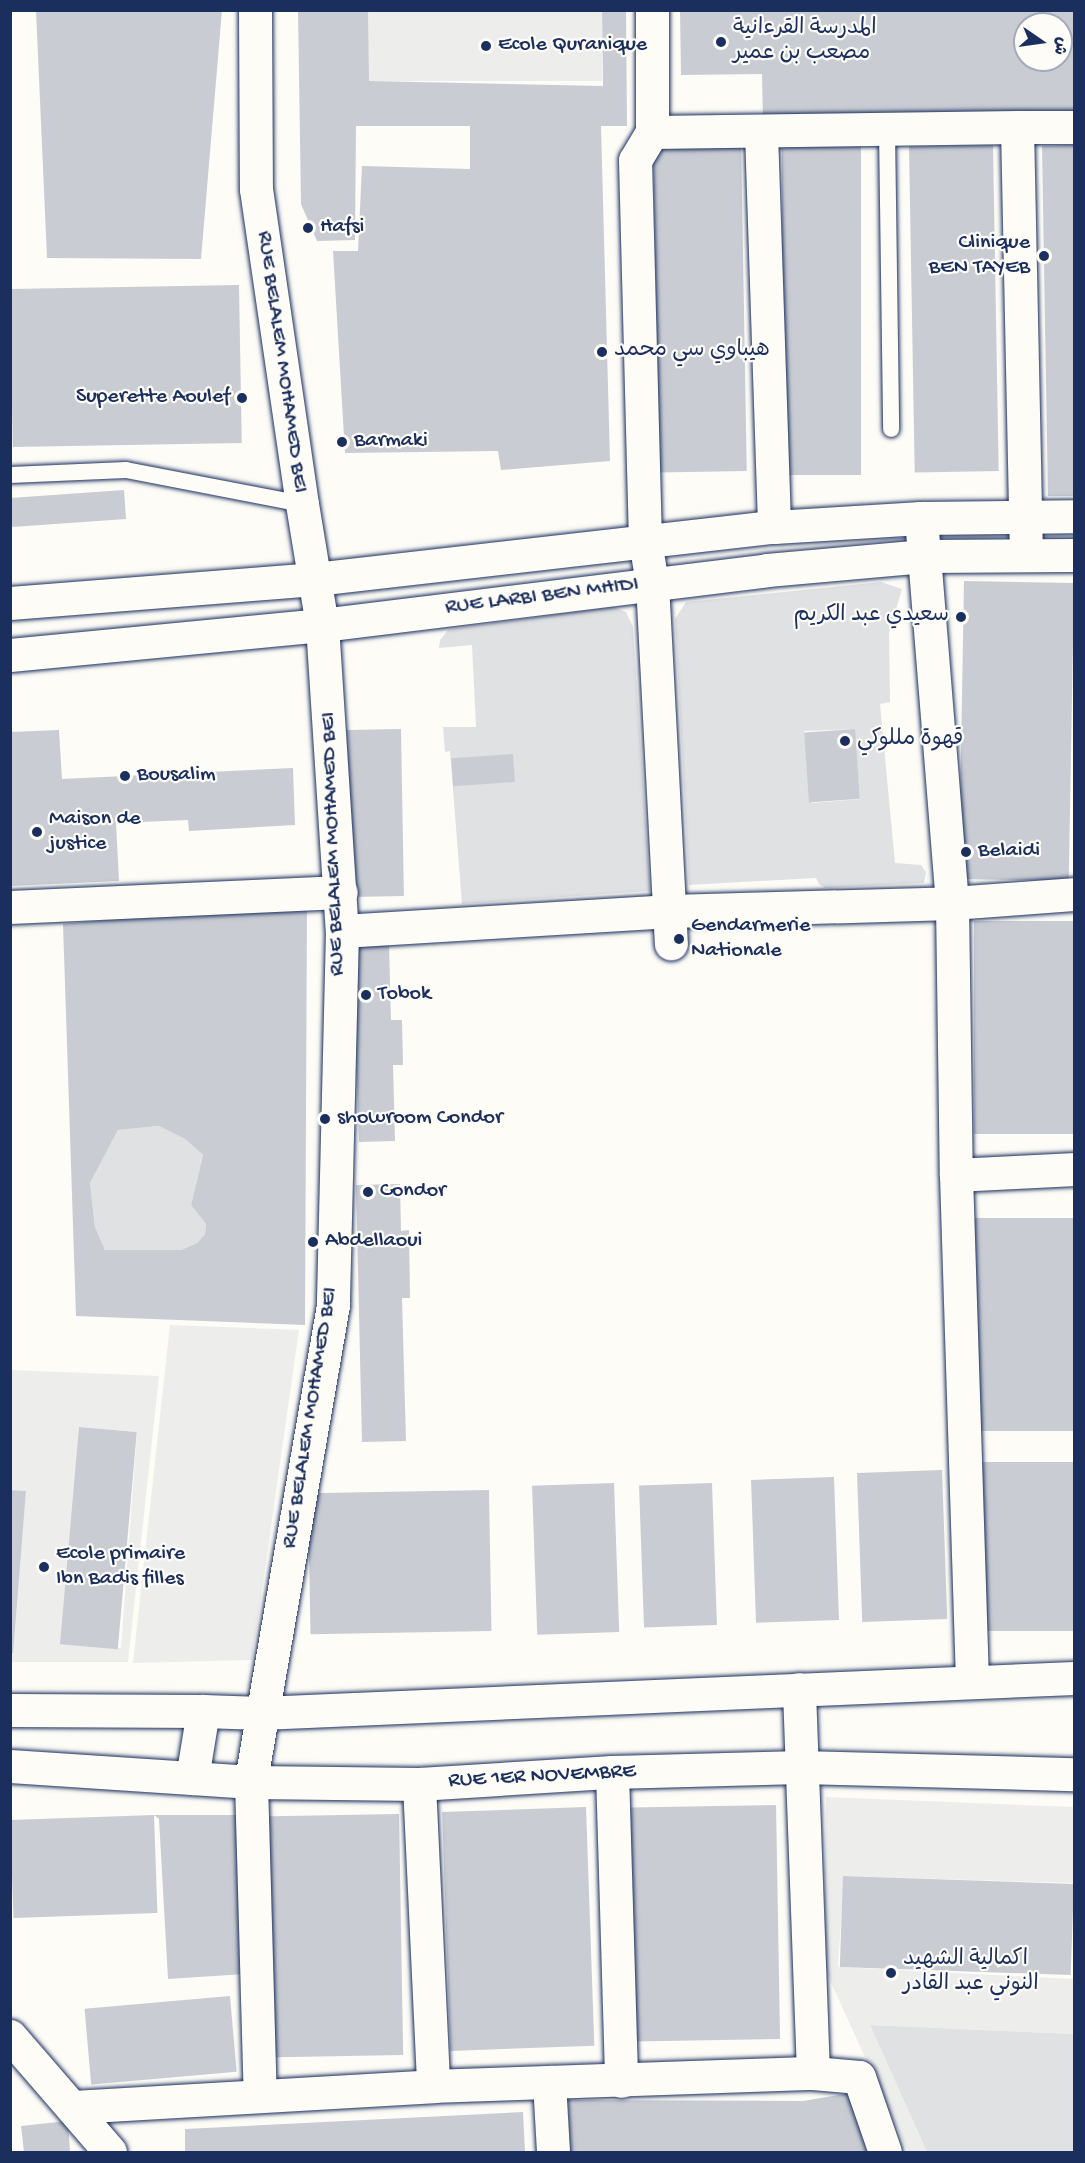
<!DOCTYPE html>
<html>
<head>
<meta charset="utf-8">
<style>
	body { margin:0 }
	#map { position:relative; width:1085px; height:2163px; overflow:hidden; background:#fdfcf7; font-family:"Gochi Hand","Playpen Sans Arabic",sans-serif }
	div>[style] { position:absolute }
	.built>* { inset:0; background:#edeeec; transform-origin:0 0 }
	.green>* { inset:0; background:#e0e1e3 }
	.building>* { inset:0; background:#c9ccd3; transform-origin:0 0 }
	.roads { filter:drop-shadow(0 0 2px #1b2f5e) drop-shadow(0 0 2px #1b2f5e) }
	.service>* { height:16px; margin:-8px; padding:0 8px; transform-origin:8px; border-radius:8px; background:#fdfcf7 }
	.minor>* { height:33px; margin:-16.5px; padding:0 16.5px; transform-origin:16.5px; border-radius:16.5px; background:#fdfcf7 }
	.tertiary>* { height:33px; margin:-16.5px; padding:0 16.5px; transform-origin:16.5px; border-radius:16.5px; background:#fdfcf7 }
	.dots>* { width:16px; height:16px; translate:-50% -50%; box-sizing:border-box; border:3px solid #fdfcf7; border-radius:50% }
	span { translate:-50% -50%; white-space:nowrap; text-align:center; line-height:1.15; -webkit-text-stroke:4.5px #fdfcf7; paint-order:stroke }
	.poi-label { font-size:22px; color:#1b2f5e }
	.left { translate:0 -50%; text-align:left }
	.right { translate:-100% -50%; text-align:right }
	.street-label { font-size:22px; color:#1b2f5e }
	.frame { position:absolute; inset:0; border:12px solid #1b2f5e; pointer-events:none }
	.north { position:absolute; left:1013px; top:12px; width:60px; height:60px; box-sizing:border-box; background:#fdfcf7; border:2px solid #a3aaba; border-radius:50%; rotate:103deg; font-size:16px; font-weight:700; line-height:24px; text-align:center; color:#1b2f5e }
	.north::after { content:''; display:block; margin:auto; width:21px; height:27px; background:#1b2f5e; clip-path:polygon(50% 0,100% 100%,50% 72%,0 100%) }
</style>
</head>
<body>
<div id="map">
	<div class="built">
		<div style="left:368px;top:11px;width:234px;height:70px"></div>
		<div style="clip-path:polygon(170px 1325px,299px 1330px,252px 1660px,133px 1663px)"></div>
		<div style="clip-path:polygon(evenodd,11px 1370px,159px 1376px,128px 1662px,11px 1662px,26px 1491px,11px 1490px,11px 1370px,79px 1427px,137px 1432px,121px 1648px,62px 1644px,79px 1427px)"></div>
		<div style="clip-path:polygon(826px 1797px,1074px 1807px,1074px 1883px,844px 1876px,838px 1967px,1074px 1979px,1074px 2034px,870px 2025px,927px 2152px,908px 2152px,824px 1967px)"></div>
	</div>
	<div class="green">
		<div style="clip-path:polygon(evenodd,881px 582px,902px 589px,889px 633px,890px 702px,880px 704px,895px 863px,921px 865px,926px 872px,924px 883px,825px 888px,819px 884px,816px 878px,689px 885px,675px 619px,686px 602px,881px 582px,854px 729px,860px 799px,812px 803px,804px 731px,854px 729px)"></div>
		<div style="clip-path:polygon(613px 607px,626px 612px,633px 627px,650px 891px,462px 904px,450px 751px,445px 752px,443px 727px,476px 727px,472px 645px,439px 648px,440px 640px,448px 630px,458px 628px)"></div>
		<div style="clip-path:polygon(159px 1126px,185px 1139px,203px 1155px,191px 1205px,206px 1224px,205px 1234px,197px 1243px,181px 1250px,105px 1250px,95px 1227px,90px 1183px,118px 1130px)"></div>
		<div style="clip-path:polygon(870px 2025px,1074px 2034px,1074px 2152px,927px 2152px)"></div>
	</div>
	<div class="building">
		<div style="clip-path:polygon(36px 10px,222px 10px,201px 259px,47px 258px)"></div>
		<div style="clip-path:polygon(298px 10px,368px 10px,369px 81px,603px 86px,602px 10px,626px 10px,627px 126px,601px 126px,610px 461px,501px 470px,498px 451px,345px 453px,333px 251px,358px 251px,362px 166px,470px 169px,470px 126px,356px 126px,355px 240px,317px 241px,301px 204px)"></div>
		<div style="clip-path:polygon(evenodd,680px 10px,1074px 10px,1074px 115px,763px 121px,762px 74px,681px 75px,680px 10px,1025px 24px,1061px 24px,1061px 60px,1025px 60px,1025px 24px)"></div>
		<div style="left:741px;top:140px;width:331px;height:88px;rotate:89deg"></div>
		<div style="left:993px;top:145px;width:326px;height:84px;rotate:89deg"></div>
		<div style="clip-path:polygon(1074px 145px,1074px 496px,1048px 496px,1042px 146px)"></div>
		<div style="left:782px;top:146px;width:79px;height:329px"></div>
		<div style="left:239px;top:285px;width:158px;height:229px;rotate:89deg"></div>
		<div style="left:124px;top:490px;width:29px;height:114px;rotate:86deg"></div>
		<div style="left:964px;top:581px;width:110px;height:298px;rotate:1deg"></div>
		<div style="left:401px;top:729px;width:167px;height:54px;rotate:89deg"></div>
		<div style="left:855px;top:729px;width:70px;height:51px;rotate:86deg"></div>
		<div style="clip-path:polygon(59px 730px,62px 779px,293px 768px,295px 825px,189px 831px,188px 820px,116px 823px,119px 881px,10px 886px,10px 732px)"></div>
		<div style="left:513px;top:754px;width:28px;height:62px;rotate:86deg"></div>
		<div style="clip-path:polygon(evenodd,307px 902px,305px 1325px,76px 1316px,63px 924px,307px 902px,159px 1126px,185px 1139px,203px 1155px,191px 1205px,206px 1224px,205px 1234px,197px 1243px,181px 1250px,105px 1250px,95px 1227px,90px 1183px,118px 1130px,159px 1126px)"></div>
		<div style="left:1074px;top:921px;width:213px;height:100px;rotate:90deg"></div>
		<div style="clip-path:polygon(389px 944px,391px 1020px,402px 1020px,403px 1065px,393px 1065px,395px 1141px,359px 1142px,352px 945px)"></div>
		<div style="clip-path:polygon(400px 1184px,401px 1231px,409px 1230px,410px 1298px,402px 1298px,406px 1441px,362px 1442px,356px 1185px)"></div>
		<div style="left:1074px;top:1218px;width:213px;height:106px;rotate:90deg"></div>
		<div style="left:79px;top:1427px;width:58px;height:218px;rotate:5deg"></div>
		<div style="left:1074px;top:1462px;width:169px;height:95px;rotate:90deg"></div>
		<div style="left:942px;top:1470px;width:149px;height:85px;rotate:88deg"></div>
		<div style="left:834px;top:1477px;width:143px;height:83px;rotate:88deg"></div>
		<div style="left:614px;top:1483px;width:149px;height:82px;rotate:88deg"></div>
		<div style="left:712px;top:1483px;width:142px;height:73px;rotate:88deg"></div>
		<div style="clip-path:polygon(10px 1490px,26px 1491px,13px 1653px,10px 1653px)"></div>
		<div style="left:489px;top:1490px;width:141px;height:181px;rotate:89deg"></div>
		<div style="left:776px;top:1805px;width:234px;height:146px;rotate:89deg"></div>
		<div style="left:586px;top:1807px;width:239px;height:144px;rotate:88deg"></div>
		<div style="left:399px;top:1814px;width:241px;height:141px;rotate:89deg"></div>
		<div style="left:154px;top:1815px;width:98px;height:144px;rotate:88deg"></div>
		<div style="clip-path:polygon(154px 1815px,236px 1815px,245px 1974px,168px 1979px,159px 1819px)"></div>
		<div style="left:843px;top:1876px;width:231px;height:91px;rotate:2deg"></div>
		<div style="left:230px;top:1996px;width:76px;height:146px;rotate:85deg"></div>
		<div style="clip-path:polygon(851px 2093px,867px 2152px,570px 2152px,568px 2100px,803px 2101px)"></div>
		<div style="clip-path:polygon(523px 2112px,525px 2152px,185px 2152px,185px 2129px)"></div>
		<div style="clip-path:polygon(68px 2121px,70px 2152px,24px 2152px,21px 2126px)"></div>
	</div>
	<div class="roads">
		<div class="service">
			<div style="left:887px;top:130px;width:299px;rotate:89.2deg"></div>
			<div style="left:10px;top:475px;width:116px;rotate:-2.5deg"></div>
			<div style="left:126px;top:470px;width:179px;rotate:10.9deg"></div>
		</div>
		<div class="minor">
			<div style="left:255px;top:10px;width:179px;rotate:89.7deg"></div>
			<div style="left:256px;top:189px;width:318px;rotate:81.7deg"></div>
			<div style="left:302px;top:504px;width:123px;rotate:80.6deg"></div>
			<div style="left:322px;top:625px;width:307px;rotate:86.3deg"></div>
			<div style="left:342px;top:931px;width:374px;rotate:91.4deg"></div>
			<div style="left:333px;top:1305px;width:484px;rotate:99.8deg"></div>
			<div style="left:251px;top:1782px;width:314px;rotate:88.4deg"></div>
			<div style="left:652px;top:10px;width:122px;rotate:90deg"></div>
			<div style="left:652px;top:132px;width:33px;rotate:121deg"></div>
			<div style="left:635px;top:160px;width:381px;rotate:88.5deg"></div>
			<div style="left:645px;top:541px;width:43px;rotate:80.5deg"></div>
			<div style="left:652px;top:583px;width:361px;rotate:87deg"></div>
			<div style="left:1017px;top:127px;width:57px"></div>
			<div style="left:652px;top:132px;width:365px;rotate:-0.8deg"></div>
			<div style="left:1017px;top:127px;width:427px;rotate:88.8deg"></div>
			<div style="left:761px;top:132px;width:395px;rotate:88.1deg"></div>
			<div style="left:921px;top:518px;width:386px;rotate:85.4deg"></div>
			<div style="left:952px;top:903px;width:122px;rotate:-4.2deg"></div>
			<div style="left:10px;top:907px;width:331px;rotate:-2.6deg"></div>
			<div style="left:342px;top:931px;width:329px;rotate:-3.5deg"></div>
			<div style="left:670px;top:911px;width:282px;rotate:-1.6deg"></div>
			<div style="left:952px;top:903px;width:272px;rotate:89.2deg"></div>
			<div style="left:956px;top:1175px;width:506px;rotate:88.19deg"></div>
			<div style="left:956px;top:1175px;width:118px;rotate:-2.9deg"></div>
			<div style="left:10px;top:1710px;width:193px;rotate:0.3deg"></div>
			<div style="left:203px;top:1711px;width:58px;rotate:2deg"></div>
			<div style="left:261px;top:1713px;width:814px;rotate:-2.47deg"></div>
			<div style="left:10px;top:1766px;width:242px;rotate:3.8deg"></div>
			<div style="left:251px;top:1782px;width:168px;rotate:0.7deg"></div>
			<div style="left:419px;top:1784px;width:193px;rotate:-3.6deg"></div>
			<div style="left:612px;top:1772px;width:189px;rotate:-1.5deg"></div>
			<div style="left:801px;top:1767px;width:273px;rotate:1.5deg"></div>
			<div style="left:612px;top:1772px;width:309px;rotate:88.3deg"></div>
			<div style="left:192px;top:1778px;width:68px;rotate:-80.7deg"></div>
			<div style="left:419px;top:1784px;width:302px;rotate:87.3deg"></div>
			<div style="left:10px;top:2036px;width:153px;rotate:49.2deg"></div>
			<div style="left:813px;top:2073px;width:46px;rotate:5deg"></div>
			<div style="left:859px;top:2077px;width:79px;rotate:70.9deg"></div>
			<div style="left:549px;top:2082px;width:70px;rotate:86.7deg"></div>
			<div style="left:72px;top:2107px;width:362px;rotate:-3.3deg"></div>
			<div style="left:433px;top:2086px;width:380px;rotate:-2deg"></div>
			<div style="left:813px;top:2073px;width:384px;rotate:-92.1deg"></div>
		</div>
		<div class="tertiary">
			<div style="left:10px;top:603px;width:306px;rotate:-4.5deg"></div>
			<div style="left:315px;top:579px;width:462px;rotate:-6.5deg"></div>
			<div style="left:774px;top:527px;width:147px;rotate:-3.5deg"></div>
			<div style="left:921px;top:518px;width:153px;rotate:-0.7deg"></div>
			<div style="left:10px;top:655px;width:313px;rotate:-5.5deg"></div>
			<div style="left:322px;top:625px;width:448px;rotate:-7deg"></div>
			<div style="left:767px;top:570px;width:158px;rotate:-5.1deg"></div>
			<div style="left:924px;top:556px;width:150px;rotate:-0.4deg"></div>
		</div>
	</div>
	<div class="dots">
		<div style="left:721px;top:42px;background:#1b2f5e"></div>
		<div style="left:486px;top:46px;background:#1b2f5e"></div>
		<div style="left:308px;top:228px;background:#1b2f5e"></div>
		<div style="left:1044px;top:256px;background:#1b2f5e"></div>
		<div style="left:602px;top:352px;background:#1b2f5e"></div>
		<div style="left:242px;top:398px;background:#1b2f5e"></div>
		<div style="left:342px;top:442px;background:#1b2f5e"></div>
		<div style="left:961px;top:617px;background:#1b2f5e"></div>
		<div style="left:845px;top:741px;background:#1b2f5e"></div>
		<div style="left:125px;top:776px;background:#1b2f5e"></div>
		<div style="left:37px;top:832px;background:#1b2f5e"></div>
		<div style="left:966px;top:852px;background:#1b2f5e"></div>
		<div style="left:679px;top:939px;background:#1b2f5e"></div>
		<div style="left:366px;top:995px;background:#1b2f5e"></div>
		<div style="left:325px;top:1119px;background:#1b2f5e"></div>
		<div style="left:368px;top:1192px;background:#1b2f5e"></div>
		<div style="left:313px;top:1242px;background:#1b2f5e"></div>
		<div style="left:44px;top:1567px;background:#1b2f5e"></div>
		<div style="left:891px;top:1973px;background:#1b2f5e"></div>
	</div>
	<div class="poi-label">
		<span class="left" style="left:733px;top:42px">المدرسة القرءانية<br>مصعب بن عمير</span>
		<span class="left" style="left:498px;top:46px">Ecole Quranique</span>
		<span class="left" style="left:320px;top:228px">Hafsi</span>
		<span class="right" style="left:1030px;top:256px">Clinique<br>BEN TAYEB</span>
		<span class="left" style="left:614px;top:352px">هيباوي سي محمد</span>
		<span class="right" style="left:230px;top:398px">Superette Aoulef</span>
		<span class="left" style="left:354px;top:442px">Barmaki</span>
		<span class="right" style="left:949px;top:617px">سعيدي عبد الكريم</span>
		<span class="left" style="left:857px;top:741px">قهوة مللوكي</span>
		<span class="left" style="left:137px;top:776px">Bousalim</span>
		<span class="left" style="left:49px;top:832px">Maison de<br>justice</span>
		<span class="left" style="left:978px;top:852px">Belaidi</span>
		<span class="left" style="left:691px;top:939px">Gendarmerie<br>Nationale</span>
		<span class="left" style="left:378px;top:995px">Tobok</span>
		<span class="left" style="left:337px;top:1119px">showroom Condor</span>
		<span class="left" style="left:380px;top:1192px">Condor</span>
		<span class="left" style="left:325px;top:1242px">Abdellaoui</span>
		<span class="left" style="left:56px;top:1567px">Ecole primaire<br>Ibn Badis filles</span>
		<span class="left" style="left:903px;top:1973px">اكمالية الشهيد<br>النوني عبد القادر</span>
	</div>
	<div class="street-label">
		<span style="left:281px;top:362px;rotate:82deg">RUE BELALEM MOHAMED BEI</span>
		<span style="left:542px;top:597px;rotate:-7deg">RUE LARBI BEN MHIDI</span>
		<span style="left:334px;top:844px;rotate:-92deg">RUE BELALEM MOHAMED BEI</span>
		<span style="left:311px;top:1418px;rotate:-81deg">RUE BELALEM MOHAMED BEI</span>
		<span style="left:542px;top:1777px;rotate:-3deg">RUE 1ER NOVEMBRE</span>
	</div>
	<div class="frame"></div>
	<div class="north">ش</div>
</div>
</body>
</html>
